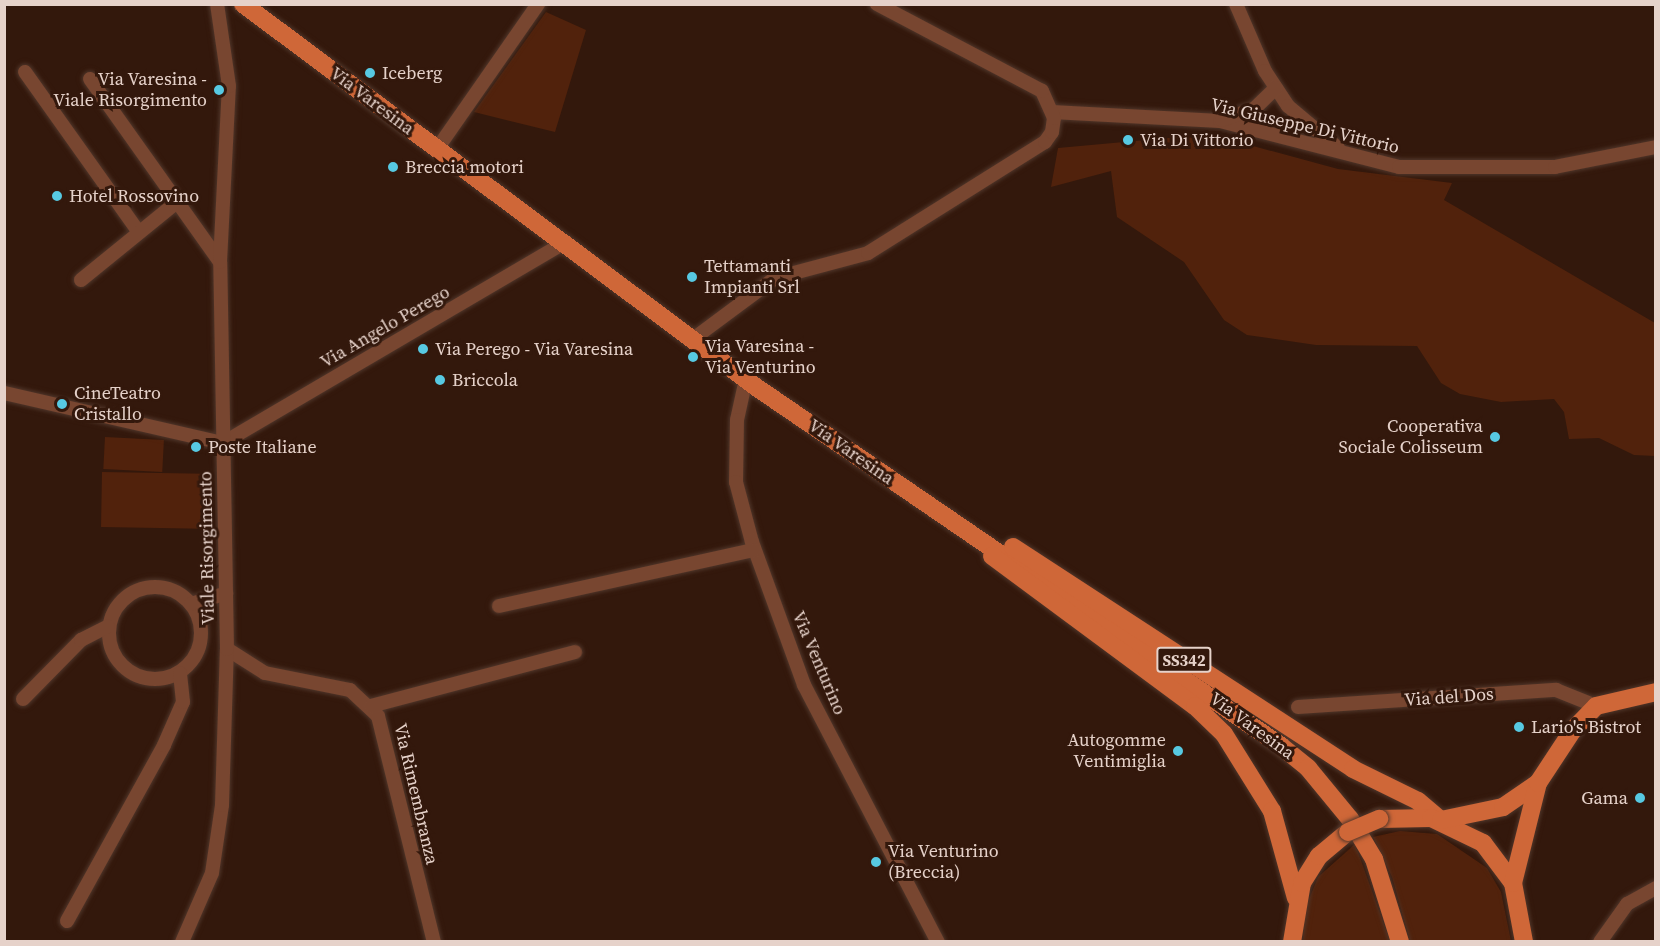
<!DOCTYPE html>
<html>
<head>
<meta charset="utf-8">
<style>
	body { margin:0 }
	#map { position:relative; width:1660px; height:946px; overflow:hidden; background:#33180c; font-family:"Source Serif 4",serif }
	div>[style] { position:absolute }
	.green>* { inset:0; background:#51220c; transform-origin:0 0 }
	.roads { filter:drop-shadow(0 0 2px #50362a) drop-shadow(0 0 2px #50362a) }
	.street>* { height:14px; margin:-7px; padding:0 7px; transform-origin:7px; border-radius:7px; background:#784630 }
	.street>.ring { margin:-7px; padding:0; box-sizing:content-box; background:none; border:14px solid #784630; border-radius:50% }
	.primary>* { height:18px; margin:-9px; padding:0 9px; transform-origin:9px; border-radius:9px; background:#cf6738 }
	.bridges { filter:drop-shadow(0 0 2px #50362a) drop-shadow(0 0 2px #50362a) }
	.primary-bridge>* { height:18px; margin:-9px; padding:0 9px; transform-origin:9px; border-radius:9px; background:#cf6738 }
	.dots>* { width:16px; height:16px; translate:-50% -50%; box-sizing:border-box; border:3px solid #33180c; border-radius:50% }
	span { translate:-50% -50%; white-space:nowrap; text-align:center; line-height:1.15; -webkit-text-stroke:6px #33180c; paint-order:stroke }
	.shield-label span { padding:2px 4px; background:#33180c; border:2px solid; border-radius:4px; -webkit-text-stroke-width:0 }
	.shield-label { font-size:16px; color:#e6d2ca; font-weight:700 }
	.poi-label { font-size:18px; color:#e6d2ca }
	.left { translate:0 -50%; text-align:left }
	.right { translate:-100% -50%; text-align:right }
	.street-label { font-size:18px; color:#e6d2ca }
	.frame { position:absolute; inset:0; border:6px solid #e6d2ca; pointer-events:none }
</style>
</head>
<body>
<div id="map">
	<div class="green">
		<div style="clip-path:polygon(546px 12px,586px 30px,555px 132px,474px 112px)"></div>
		<div style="clip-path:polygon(1190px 136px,1242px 143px,1338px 169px,1452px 183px,1444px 200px,1655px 323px,1655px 456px,1634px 455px,1599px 438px,1569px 439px,1564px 412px,1554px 399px,1501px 402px,1460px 394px,1441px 383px,1417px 346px,1316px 345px,1247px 335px,1224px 320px,1184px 262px,1117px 217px,1111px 171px,1051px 187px,1058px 148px)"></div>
		<div style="left:105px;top:437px;width:59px;height:32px;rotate:3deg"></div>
		<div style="left:102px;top:472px;width:102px;height:55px;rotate:1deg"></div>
		<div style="clip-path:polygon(1400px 831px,1437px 834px,1487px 868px,1501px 892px,1511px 941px,1410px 941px,1392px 877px,1373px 837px)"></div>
		<div style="clip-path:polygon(1355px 844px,1390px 941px,1303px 942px,1305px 909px,1318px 877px)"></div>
	</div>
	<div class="roads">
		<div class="street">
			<div style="left:1236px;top:4px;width:73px;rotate:66.6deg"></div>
			<div style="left:1265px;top:71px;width:42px;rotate:56.7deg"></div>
			<div style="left:1288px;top:106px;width:65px;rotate:40deg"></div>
			<div style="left:25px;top:72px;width:195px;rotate:54.6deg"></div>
			<div style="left:90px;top:79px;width:224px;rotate:54.6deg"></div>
			<div style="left:1052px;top:112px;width:168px;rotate:3.1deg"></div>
			<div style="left:1220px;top:121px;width:185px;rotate:14.4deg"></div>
			<div style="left:1399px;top:167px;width:156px"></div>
			<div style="left:1555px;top:167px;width:103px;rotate:-11.2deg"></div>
			<div style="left:1222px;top:120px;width:34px;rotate:-19deg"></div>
			<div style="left:1254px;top:109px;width:30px;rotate:-44deg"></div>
			<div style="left:437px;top:149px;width:177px;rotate:-55.1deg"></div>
			<div style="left:81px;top:280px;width:124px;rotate:-39.1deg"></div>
			<div style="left:693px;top:339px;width:102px;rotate:-36.6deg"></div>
			<div style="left:775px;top:278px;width:96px;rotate:-15deg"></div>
			<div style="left:868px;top:253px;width:209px;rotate:-32.1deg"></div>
			<div style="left:1045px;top:142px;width:12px;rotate:-55deg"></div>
			<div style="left:1052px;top:132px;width:14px;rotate:-82deg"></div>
			<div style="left:1054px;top:118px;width:30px;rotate:-114deg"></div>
			<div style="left:1042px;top:91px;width:187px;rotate:-152.2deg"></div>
			<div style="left:746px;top:379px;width:42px;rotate:102.4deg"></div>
			<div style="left:737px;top:420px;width:62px;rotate:90.9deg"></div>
			<div style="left:736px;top:482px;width:62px;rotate:75.1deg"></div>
			<div style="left:752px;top:542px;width:152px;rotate:70deg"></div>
			<div style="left:804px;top:685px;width:290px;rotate:62.5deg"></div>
			<div style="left:4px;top:393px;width:225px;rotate:12.9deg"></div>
			<div style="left:223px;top:443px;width:397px;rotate:-30.4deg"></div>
			<div class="ring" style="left:109px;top:587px;width:78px;height:78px"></div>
			<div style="left:191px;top:604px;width:37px;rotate:-17deg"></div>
			<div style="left:499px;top:606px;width:261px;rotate:-12.4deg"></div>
			<div style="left:227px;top:649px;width:45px;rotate:32.3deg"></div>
			<div style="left:265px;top:673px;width:87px;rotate:11.3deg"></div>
			<div style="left:350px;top:690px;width:38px;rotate:43deg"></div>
			<div style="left:378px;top:716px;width:233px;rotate:76.1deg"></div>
			<div style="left:23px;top:699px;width:83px;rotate:-45.5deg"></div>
			<div style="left:81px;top:640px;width:30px;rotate:-27deg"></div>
			<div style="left:371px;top:706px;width:211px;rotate:-14.8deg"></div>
			<div style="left:1298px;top:707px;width:259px;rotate:-3.8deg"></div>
			<div style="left:1556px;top:690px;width:43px;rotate:21.8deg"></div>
			<div style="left:67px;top:921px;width:201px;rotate:-61.1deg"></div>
			<div style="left:164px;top:745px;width:47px;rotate:-66.2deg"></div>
			<div style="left:183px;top:702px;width:29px;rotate:-96deg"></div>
			<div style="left:182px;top:942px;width:75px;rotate:-66.5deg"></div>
			<div style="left:212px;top:873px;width:69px;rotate:-81.6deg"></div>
			<div style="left:222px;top:805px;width:156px;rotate:-88.2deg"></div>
			<div style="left:227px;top:649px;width:387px;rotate:-91deg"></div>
			<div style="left:220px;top:262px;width:176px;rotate:-87.1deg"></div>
			<div style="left:229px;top:86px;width:83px;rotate:-98.3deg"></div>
			<div style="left:1600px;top:942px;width:47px;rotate:-54.6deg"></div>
			<div style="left:1627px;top:904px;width:33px;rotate:-29deg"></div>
		</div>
		<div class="primary">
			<div style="left:243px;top:4px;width:640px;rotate:36.74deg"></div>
			<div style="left:756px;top:387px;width:636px;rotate:34.36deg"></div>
			<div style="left:1281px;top:746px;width:35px;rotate:39deg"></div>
			<div style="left:1308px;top:768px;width:66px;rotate:50.5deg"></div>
			<div style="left:1350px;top:819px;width:47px;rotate:59deg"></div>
			<div style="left:1374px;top:859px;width:87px;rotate:72.6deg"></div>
			<div style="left:1013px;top:547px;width:406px;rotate:33.1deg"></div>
			<div style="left:1353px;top:769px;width:72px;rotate:26.2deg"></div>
			<div style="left:1418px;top:801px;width:30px;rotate:40deg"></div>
			<div style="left:992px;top:556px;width:252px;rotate:36.5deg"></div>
			<div style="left:1195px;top:706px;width:40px;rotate:44deg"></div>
			<div style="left:1224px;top:734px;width:91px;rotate:58.1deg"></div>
			<div style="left:1272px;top:811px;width:90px;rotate:74.6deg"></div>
			<div style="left:1379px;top:819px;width:52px;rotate:-1.1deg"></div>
			<div style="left:1431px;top:818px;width:58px;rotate:25.7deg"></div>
			<div style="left:1483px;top:843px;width:50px;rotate:53.1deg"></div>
			<div style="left:1513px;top:883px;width:60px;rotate:79.4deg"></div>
			<div style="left:1441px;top:820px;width:63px;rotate:-11.8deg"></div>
			<div style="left:1503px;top:807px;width:42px;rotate:-34.4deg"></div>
			<div style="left:1513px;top:883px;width:103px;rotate:-76deg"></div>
			<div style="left:1538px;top:783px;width:64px;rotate:-56.6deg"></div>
			<div style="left:1573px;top:730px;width:33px;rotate:-46deg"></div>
			<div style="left:1596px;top:706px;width:62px;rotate:-13.1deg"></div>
			<div style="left:1292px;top:942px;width:60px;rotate:-80.4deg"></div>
			<div style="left:1302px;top:883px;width:32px;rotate:-58deg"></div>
			<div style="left:1319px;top:856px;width:38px;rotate:-40deg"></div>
		</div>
	</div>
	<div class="bridges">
		<div class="primary-bridge">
			<div style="left:1348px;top:832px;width:34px;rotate:-23deg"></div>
		</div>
	</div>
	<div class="dots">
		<div style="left:370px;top:73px;background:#57c9e2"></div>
		<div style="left:219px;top:90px;background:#57c9e2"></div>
		<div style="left:1128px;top:140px;background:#57c9e2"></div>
		<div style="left:393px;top:167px;background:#57c9e2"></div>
		<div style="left:57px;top:196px;background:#57c9e2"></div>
		<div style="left:692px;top:277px;background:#57c9e2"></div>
		<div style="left:423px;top:349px;background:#57c9e2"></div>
		<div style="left:693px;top:357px;background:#57c9e2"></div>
		<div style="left:440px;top:380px;background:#57c9e2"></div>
		<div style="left:62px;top:404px;background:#57c9e2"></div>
		<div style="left:1495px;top:437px;background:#57c9e2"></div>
		<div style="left:196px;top:447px;background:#57c9e2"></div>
		<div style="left:1519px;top:727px;background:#57c9e2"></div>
		<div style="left:1178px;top:751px;background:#57c9e2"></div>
		<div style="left:1640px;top:798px;background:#57c9e2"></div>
		<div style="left:876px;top:862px;background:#57c9e2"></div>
	</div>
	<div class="shield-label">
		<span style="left:1184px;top:660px">SS342</span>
	</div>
	<div class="poi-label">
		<span class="left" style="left:382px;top:73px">Iceberg</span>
		<span class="right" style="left:207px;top:90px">Via Varesina -<br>Viale Risorgimento</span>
		<span class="left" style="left:1140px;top:140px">Via Di Vittorio</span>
		<span class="left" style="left:405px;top:167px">Breccia motori</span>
		<span class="left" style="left:69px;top:196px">Hotel Rossovino</span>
		<span class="left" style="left:704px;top:277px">Tettamanti<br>Impianti Srl</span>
		<span class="left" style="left:705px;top:357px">Via Varesina -<br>Via Venturino</span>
		<span class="left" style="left:435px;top:349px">Via Perego - Via Varesina</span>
		<span class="left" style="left:452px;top:380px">Briccola</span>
		<span class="left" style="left:74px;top:404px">CineTeatro<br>Cristallo</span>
		<span class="right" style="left:1483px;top:437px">Cooperativa<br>Sociale Colisseum</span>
		<span class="left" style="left:208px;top:447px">Poste Italiane</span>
		<span class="left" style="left:1531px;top:727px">Lario's Bistrot</span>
		<span class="right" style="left:1166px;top:751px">Autogomme<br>Ventimiglia</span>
		<span class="right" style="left:1628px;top:798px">Gama</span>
		<span class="left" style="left:888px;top:862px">Via Venturino<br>(Breccia)</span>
	</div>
	<div class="street-label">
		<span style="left:372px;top:101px;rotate:37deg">Via Varesina</span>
		<span style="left:1305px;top:126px;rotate:13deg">Via Giuseppe Di Vittorio</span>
		<span style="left:385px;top:327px;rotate:-30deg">Via Angelo Perego</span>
		<span style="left:851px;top:452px;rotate:35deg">Via Varesina</span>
		<span style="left:207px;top:548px;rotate:-91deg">Viale Risorgimento</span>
		<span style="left:819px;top:663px;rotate:67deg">Via Venturino</span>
		<span style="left:1449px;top:697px;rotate:-4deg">Via del Dos</span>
		<span style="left:1252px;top:726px;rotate:36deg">Via Varesina</span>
		<span style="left:416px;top:794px;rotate:77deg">Via Rimembranza</span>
	</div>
	<div class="frame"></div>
</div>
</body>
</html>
